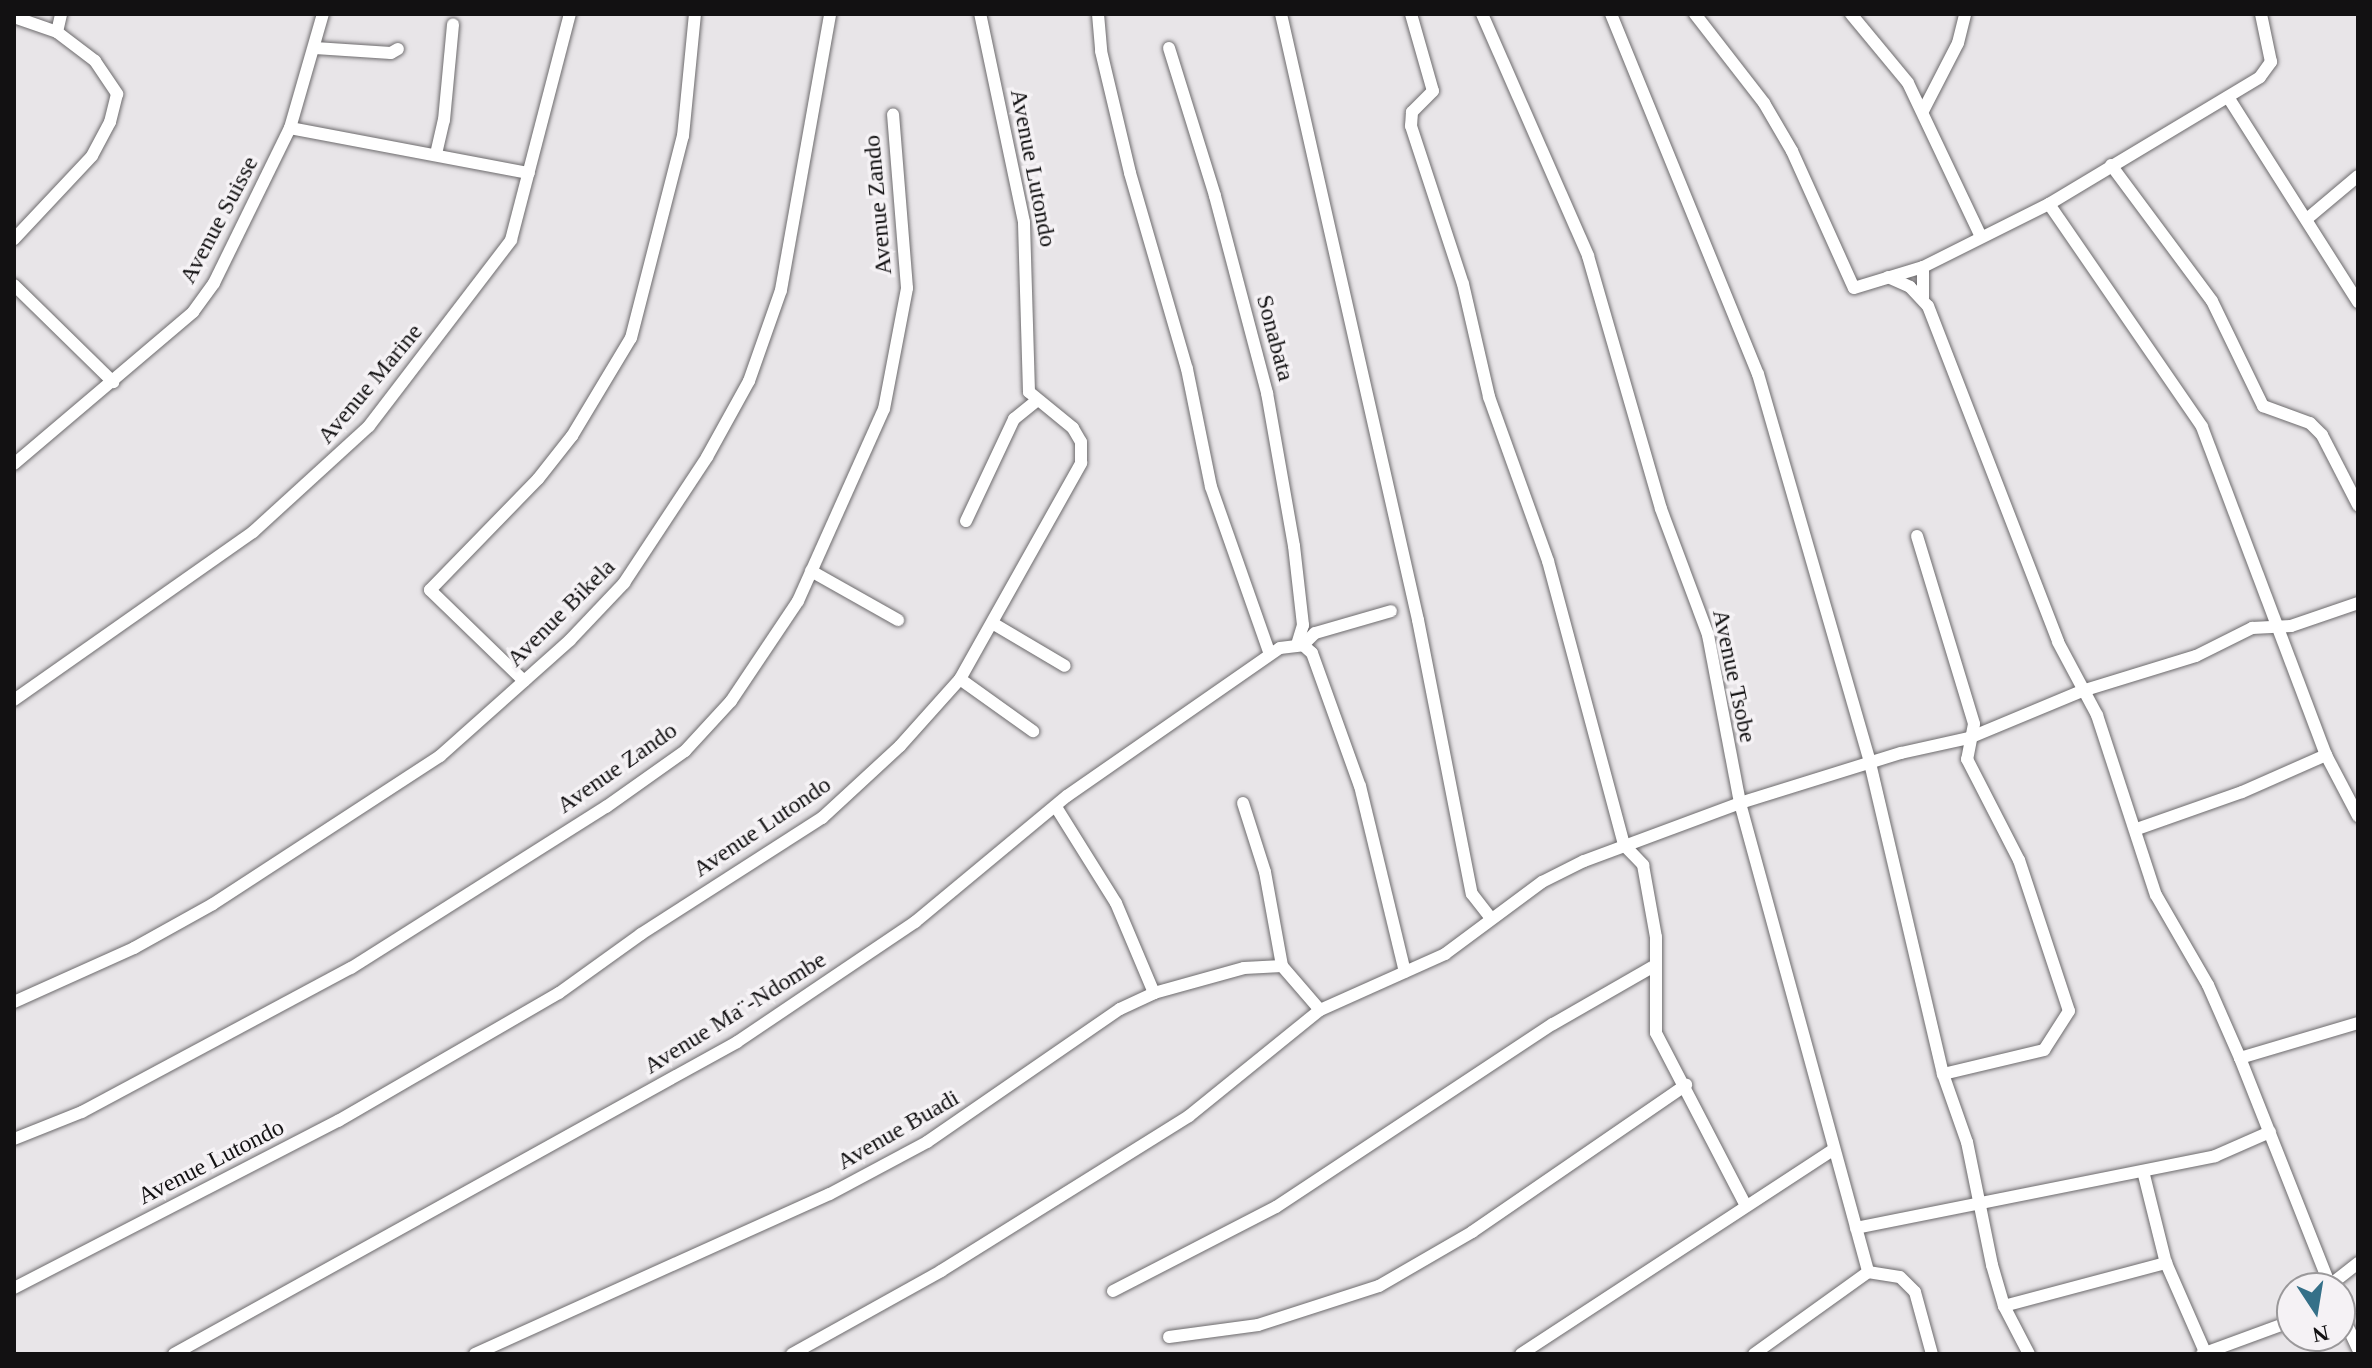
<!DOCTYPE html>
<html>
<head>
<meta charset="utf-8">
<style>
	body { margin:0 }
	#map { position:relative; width:2372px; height:1368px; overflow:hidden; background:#e8e5e8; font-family:"Times New Roman",serif }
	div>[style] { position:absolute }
	.roads { filter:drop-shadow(0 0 2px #6d6b6d) drop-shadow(0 0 2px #6d6b6d) }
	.street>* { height:12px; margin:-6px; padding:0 6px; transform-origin:6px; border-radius:6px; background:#fff }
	span { translate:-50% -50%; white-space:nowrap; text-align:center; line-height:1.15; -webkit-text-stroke:7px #f5f2f5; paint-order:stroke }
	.street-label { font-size:24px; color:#121112 }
	.frame { position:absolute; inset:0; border:16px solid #121112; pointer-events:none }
	.north { position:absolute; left:2276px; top:1272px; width:80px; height:80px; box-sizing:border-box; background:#f5f2f5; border:2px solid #9a989a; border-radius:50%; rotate:168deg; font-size:22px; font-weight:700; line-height:32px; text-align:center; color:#121112 }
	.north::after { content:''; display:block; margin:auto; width:28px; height:36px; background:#357088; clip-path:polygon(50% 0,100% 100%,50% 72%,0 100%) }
</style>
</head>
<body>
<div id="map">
	<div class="roads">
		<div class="street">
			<div style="left:1098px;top:14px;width:37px;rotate:85deg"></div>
			<div style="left:1101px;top:51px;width:125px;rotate:76.6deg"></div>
			<div style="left:1130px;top:173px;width:204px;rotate:73.8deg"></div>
			<div style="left:1187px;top:369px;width:120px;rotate:78.5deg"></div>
			<div style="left:1211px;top:487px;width:175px;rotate:70.6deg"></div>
			<div style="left:1281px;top:14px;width:621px;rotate:77.26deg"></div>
			<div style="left:1418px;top:620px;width:279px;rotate:78.9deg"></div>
			<div style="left:1472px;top:894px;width:29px;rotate:52deg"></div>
			<div style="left:1411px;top:14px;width:80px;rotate:74.1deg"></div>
			<div style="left:1433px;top:91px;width:30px;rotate:135deg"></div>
			<div style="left:1412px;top:112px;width:14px;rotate:94deg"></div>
			<div style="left:1411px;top:126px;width:166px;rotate:71.8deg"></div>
			<div style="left:1463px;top:284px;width:116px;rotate:77deg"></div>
			<div style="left:1489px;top:397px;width:174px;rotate:70.2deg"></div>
			<div style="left:1548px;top:561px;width:294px;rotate:75deg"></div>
			<div style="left:1624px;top:845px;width:28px;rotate:46deg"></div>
			<div style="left:1643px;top:865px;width:73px;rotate:79.8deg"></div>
			<div style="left:1656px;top:937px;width:96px;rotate:90deg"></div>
			<div style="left:1656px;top:1033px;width:193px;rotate:62.5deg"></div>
			<div style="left:1482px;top:14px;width:264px;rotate:66.3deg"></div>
			<div style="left:1588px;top:256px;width:263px;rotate:73.9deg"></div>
			<div style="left:1661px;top:509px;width:134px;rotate:69.5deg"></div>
			<div style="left:1708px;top:635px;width:171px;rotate:79.2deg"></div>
			<div style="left:1740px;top:803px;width:486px;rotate:74.7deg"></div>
			<div style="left:1611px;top:14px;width:389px;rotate:67.8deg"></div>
			<div style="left:1758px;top:374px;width:405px;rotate:73.9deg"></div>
			<div style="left:1870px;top:763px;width:319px;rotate:76.8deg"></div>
			<div style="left:1943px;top:1074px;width:72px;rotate:70.6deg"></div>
			<div style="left:1967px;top:1142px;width:126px;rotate:78.5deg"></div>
			<div style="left:1992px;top:1265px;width:43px;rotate:73.7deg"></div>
			<div style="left:2004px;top:1306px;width:54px;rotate:62.5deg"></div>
			<div style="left:1695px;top:14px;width:113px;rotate:52.2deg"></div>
			<div style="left:1764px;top:103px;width:56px;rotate:59.7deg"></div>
			<div style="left:1792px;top:151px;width:150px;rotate:65.7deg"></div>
			<div style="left:1854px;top:288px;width:72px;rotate:-16.9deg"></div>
			<div style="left:1923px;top:267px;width:141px;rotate:-26.6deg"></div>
			<div style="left:2049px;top:204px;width:246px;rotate:-31deg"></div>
			<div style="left:2260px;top:77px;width:19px;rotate:-54deg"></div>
			<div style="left:2271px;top:62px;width:49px;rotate:-101.8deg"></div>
			<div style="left:1851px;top:14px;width:89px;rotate:50.4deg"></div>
			<div style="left:1908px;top:83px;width:170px;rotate:64.6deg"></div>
			<div style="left:14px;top:17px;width:46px;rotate:19.2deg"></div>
			<div style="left:57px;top:32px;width:48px;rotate:37.3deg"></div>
			<div style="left:95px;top:61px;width:40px;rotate:56deg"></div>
			<div style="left:117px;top:94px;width:29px;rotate:104deg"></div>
			<div style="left:110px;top:122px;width:38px;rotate:118deg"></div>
			<div style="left:92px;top:156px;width:114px;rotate:133.2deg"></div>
			<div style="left:57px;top:32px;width:18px;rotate:-77deg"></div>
			<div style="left:315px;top:48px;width:76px;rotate:3.8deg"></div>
			<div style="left:391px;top:53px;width:8px;rotate:-30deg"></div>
			<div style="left:1169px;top:48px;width:155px;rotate:72.7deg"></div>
			<div style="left:1215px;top:196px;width:204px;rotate:75.2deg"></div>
			<div style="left:1267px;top:393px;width:155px;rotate:80deg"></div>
			<div style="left:1294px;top:546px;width:80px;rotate:83.5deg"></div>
			<div style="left:1303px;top:625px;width:21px;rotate:107deg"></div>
			<div style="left:2228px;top:97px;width:243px;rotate:57.6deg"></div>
			<div style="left:1923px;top:111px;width:76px;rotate:-62.8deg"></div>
			<div style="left:1958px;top:43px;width:30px;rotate:-76deg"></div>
			<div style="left:290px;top:128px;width:243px;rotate:10.7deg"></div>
			<div style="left:436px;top:154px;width:35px;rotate:-77deg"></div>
			<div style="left:444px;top:120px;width:96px;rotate:-84.6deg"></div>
			<div style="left:2111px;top:165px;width:169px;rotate:53.4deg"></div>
			<div style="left:2212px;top:301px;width:117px;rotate:64.1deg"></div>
			<div style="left:2263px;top:406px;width:50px;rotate:19.9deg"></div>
			<div style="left:2310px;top:423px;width:17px;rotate:45deg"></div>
			<div style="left:2322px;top:435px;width:79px;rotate:62.8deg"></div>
			<div style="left:2049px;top:204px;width:270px;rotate:55.5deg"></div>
			<div style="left:2202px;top:427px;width:351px;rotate:69.3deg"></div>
			<div style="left:2326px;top:755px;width:69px;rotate:62.3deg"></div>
			<div style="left:2308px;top:218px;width:65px;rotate:-40deg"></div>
			<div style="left:1888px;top:277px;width:24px;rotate:24deg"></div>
			<div style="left:1910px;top:287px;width:26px;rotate:47deg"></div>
			<div style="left:1928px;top:306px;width:360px;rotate:68.8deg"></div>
			<div style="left:2058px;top:642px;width:83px;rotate:61.9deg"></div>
			<div style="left:2097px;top:715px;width:189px;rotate:71.9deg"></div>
			<div style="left:2156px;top:895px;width:104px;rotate:60deg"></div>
			<div style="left:2208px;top:985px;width:80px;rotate:66.3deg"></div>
			<div style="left:2240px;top:1058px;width:247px;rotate:68.4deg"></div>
			<div style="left:14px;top:285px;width:139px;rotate:44.4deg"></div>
			<div style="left:1923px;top:298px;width:31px;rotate:-90deg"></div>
			<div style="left:14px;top:464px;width:235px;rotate:-40.3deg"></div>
			<div style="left:193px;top:312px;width:36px;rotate:-54deg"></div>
			<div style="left:214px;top:283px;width:173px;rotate:-63.9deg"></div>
			<div style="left:290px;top:128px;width:119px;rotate:-73.9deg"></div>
			<div style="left:966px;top:521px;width:113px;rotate:-64.8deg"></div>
			<div style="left:1014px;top:419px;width:27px;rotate:-39deg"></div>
			<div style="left:1917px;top:536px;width:196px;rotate:73.1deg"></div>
			<div style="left:1974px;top:724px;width:36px;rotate:101deg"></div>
			<div style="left:1967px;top:759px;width:114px;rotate:62.8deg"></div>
			<div style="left:2019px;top:860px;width:159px;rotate:71.7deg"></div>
			<div style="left:2069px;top:1011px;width:46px;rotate:122.7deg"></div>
			<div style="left:2044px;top:1050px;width:104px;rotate:166.6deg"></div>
			<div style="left:811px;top:571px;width:100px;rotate:29.4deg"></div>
			<div style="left:994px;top:624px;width:82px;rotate:30.6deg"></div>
			<div style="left:1303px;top:645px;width:17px;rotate:-45deg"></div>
			<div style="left:1315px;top:633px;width:79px;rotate:-16.1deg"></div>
			<div style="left:960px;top:679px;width:90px;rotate:35.5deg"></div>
			<div style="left:524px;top:681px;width:131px;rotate:-135.9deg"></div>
			<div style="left:430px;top:590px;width:155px;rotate:-45.8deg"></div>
			<div style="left:538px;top:479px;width:55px;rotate:-51.7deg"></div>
			<div style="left:572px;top:436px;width:114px;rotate:-59deg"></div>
			<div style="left:631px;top:338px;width:209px;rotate:-75.6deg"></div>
			<div style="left:683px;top:136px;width:123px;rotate:-84.4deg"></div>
			<div style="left:14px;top:700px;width:292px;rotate:-35.1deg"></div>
			<div style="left:253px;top:532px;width:157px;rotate:-42.4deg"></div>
			<div style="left:369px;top:426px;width:234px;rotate:-52.6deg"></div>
			<div style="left:511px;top:240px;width:234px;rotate:-75.4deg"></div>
			<div style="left:1243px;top:803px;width:72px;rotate:72.3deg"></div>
			<div style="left:1265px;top:872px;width:96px;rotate:79.7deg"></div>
			<div style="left:1056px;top:807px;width:113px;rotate:58deg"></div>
			<div style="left:1116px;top:903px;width:98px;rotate:67.1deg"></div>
			<div style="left:2137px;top:829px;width:111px;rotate:-19.4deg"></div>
			<div style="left:2242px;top:792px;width:92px;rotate:-23.8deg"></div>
			<div style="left:14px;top:1002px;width:132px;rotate:-24.2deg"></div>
			<div style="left:134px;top:948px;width:90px;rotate:-29.1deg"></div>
			<div style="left:213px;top:904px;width:271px;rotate:-33.1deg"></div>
			<div style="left:440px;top:756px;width:174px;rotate:-41.7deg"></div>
			<div style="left:570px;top:640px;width:79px;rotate:-46.5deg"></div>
			<div style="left:624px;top:583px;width:151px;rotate:-56.6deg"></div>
			<div style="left:707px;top:457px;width:87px;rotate:-61.1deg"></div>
			<div style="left:749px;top:381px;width:96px;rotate:-70.6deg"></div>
			<div style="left:781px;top:290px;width:280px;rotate:-79.9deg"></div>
			<div style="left:2240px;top:1058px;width:123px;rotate:-16.5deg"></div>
			<div style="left:14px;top:1139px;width:73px;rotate:-21.7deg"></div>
			<div style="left:82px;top:1112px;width:305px;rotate:-28.2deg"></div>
			<div style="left:351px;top:968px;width:302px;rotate:-32.3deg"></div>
			<div style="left:606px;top:807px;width:97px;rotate:-35.3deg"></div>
			<div style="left:685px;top:751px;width:68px;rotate:-47.4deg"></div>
			<div style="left:731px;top:701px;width:120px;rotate:-56.2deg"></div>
			<div style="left:798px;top:601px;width:210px;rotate:-65.9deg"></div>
			<div style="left:884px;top:409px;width:123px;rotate:-79.2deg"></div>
			<div style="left:907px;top:288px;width:174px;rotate:-94.6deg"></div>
			<div style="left:2143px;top:1171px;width:95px;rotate:76deg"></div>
			<div style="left:2166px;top:1263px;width:97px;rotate:66.3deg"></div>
			<div style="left:1856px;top:1228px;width:366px;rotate:-11.3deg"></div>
			<div style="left:2215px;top:1156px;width:60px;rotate:-23.6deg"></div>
			<div style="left:2330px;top:1285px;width:36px;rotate:-38deg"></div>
			<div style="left:14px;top:1288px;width:365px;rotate:-27.3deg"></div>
			<div style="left:338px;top:1121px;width:255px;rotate:-30.1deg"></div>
			<div style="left:559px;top:993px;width:101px;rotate:-35.7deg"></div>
			<div style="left:641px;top:934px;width:215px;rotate:-32.7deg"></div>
			<div style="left:822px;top:818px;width:106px;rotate:-42.7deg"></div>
			<div style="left:900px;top:746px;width:90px;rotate:-48.2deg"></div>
			<div style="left:960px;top:679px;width:248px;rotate:-60.7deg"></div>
			<div style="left:1081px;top:463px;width:21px;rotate:-90deg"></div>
			<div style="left:1081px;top:442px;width:16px;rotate:-120deg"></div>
			<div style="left:1073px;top:428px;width:57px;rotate:-140.7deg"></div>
			<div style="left:1029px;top:392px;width:170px;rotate:-91.7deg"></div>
			<div style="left:1024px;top:222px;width:213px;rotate:-101.9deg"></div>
			<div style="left:1113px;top:1291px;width:183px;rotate:-27.3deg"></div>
			<div style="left:1276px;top:1207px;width:332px;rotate:-33.5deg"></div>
			<div style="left:1553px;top:1024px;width:114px;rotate:-29.9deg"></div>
			<div style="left:2004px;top:1306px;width:168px;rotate:-14.9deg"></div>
			<div style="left:2340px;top:1310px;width:43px;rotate:65.2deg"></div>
			<div style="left:1169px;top:1337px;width:90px;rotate:-7.7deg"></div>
			<div style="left:1258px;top:1325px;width:127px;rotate:-17.9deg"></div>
			<div style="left:1379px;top:1286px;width:108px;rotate:-30.1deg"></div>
			<div style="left:1472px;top:1232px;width:260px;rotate:-34.5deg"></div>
			<div style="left:174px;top:1354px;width:644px;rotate:-28.99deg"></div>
			<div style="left:737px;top:1042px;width:215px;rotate:-34deg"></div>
			<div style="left:915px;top:922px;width:197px;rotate:-39.7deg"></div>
			<div style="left:1067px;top:796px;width:259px;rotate:-34.8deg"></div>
			<div style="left:1280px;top:648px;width:23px;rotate:-7deg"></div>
			<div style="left:1303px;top:645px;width:12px;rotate:42deg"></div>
			<div style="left:1312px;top:653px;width:141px;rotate:70.2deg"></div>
			<div style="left:1360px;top:786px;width:191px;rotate:76.4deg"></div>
			<div style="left:475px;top:1354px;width:389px;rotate:-24.3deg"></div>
			<div style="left:830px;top:1194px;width:110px;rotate:-28.2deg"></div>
			<div style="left:927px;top:1142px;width:234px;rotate:-34.6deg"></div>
			<div style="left:1120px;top:1009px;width:38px;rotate:-25deg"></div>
			<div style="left:1154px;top:993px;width:93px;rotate:-15.5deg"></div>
			<div style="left:1244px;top:968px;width:38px;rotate:-3deg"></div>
			<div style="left:1282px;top:966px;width:58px;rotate:49.2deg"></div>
			<div style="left:792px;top:1354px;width:171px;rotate:-29.1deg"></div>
			<div style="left:941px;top:1271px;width:292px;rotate:-32deg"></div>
			<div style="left:1189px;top:1116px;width:169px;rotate:-39deg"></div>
			<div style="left:1320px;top:1010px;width:137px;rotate:-24.1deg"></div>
			<div style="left:1445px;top:954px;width:121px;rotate:-36.6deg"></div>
			<div style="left:1542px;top:882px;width:47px;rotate:-26.6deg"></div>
			<div style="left:1584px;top:861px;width:166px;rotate:-20.4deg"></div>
			<div style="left:1740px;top:803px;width:169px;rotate:-17.3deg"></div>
			<div style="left:1901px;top:753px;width:70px;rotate:-12.4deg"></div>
			<div style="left:1969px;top:738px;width:122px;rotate:-22.6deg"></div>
			<div style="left:2082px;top:691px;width:119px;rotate:-17.1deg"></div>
			<div style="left:2196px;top:656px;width:63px;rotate:-26.6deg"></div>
			<div style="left:2252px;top:628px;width:39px;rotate:-3deg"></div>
			<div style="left:2291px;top:626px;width:71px;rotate:-18.9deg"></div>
			<div style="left:1521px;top:1354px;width:374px;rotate:-33.2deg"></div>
			<div style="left:1754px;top:1354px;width:140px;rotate:-35.7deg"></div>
			<div style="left:1868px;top:1272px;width:32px;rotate:9deg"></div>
			<div style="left:1900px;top:1277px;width:21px;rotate:45deg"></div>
			<div style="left:1915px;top:1292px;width:64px;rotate:74.7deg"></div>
			<div style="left:2202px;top:1354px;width:96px;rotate:-20.1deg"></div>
		</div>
	</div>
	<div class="street-label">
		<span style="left:1033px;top:168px;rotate:79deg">Avenue Lutondo</span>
		<span style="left:878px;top:205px;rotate:-95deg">Avenue Zando</span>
		<span style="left:219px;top:220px;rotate:-62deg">Avenue Suisse</span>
		<span style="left:1275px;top:338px;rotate:75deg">Sonabata</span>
		<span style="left:370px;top:384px;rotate:-50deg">Avenue Marine</span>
		<span style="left:561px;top:613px;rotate:-45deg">Avenue Bikela</span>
		<span style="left:1734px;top:676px;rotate:78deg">Avenue Tsobe</span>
		<span style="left:617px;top:768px;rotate:-35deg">Avenue Zando</span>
		<span style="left:762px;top:827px;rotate:-34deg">Avenue Lutondo</span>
		<span style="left:735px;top:1013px;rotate:-32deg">Avenue Ma¨-Ndombe</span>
		<span style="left:898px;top:1130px;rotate:-30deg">Avenue Buadi</span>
		<span style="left:211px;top:1162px;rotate:-27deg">Avenue Lutondo</span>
	</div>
	<div class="frame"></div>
	<div class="north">N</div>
</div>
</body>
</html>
